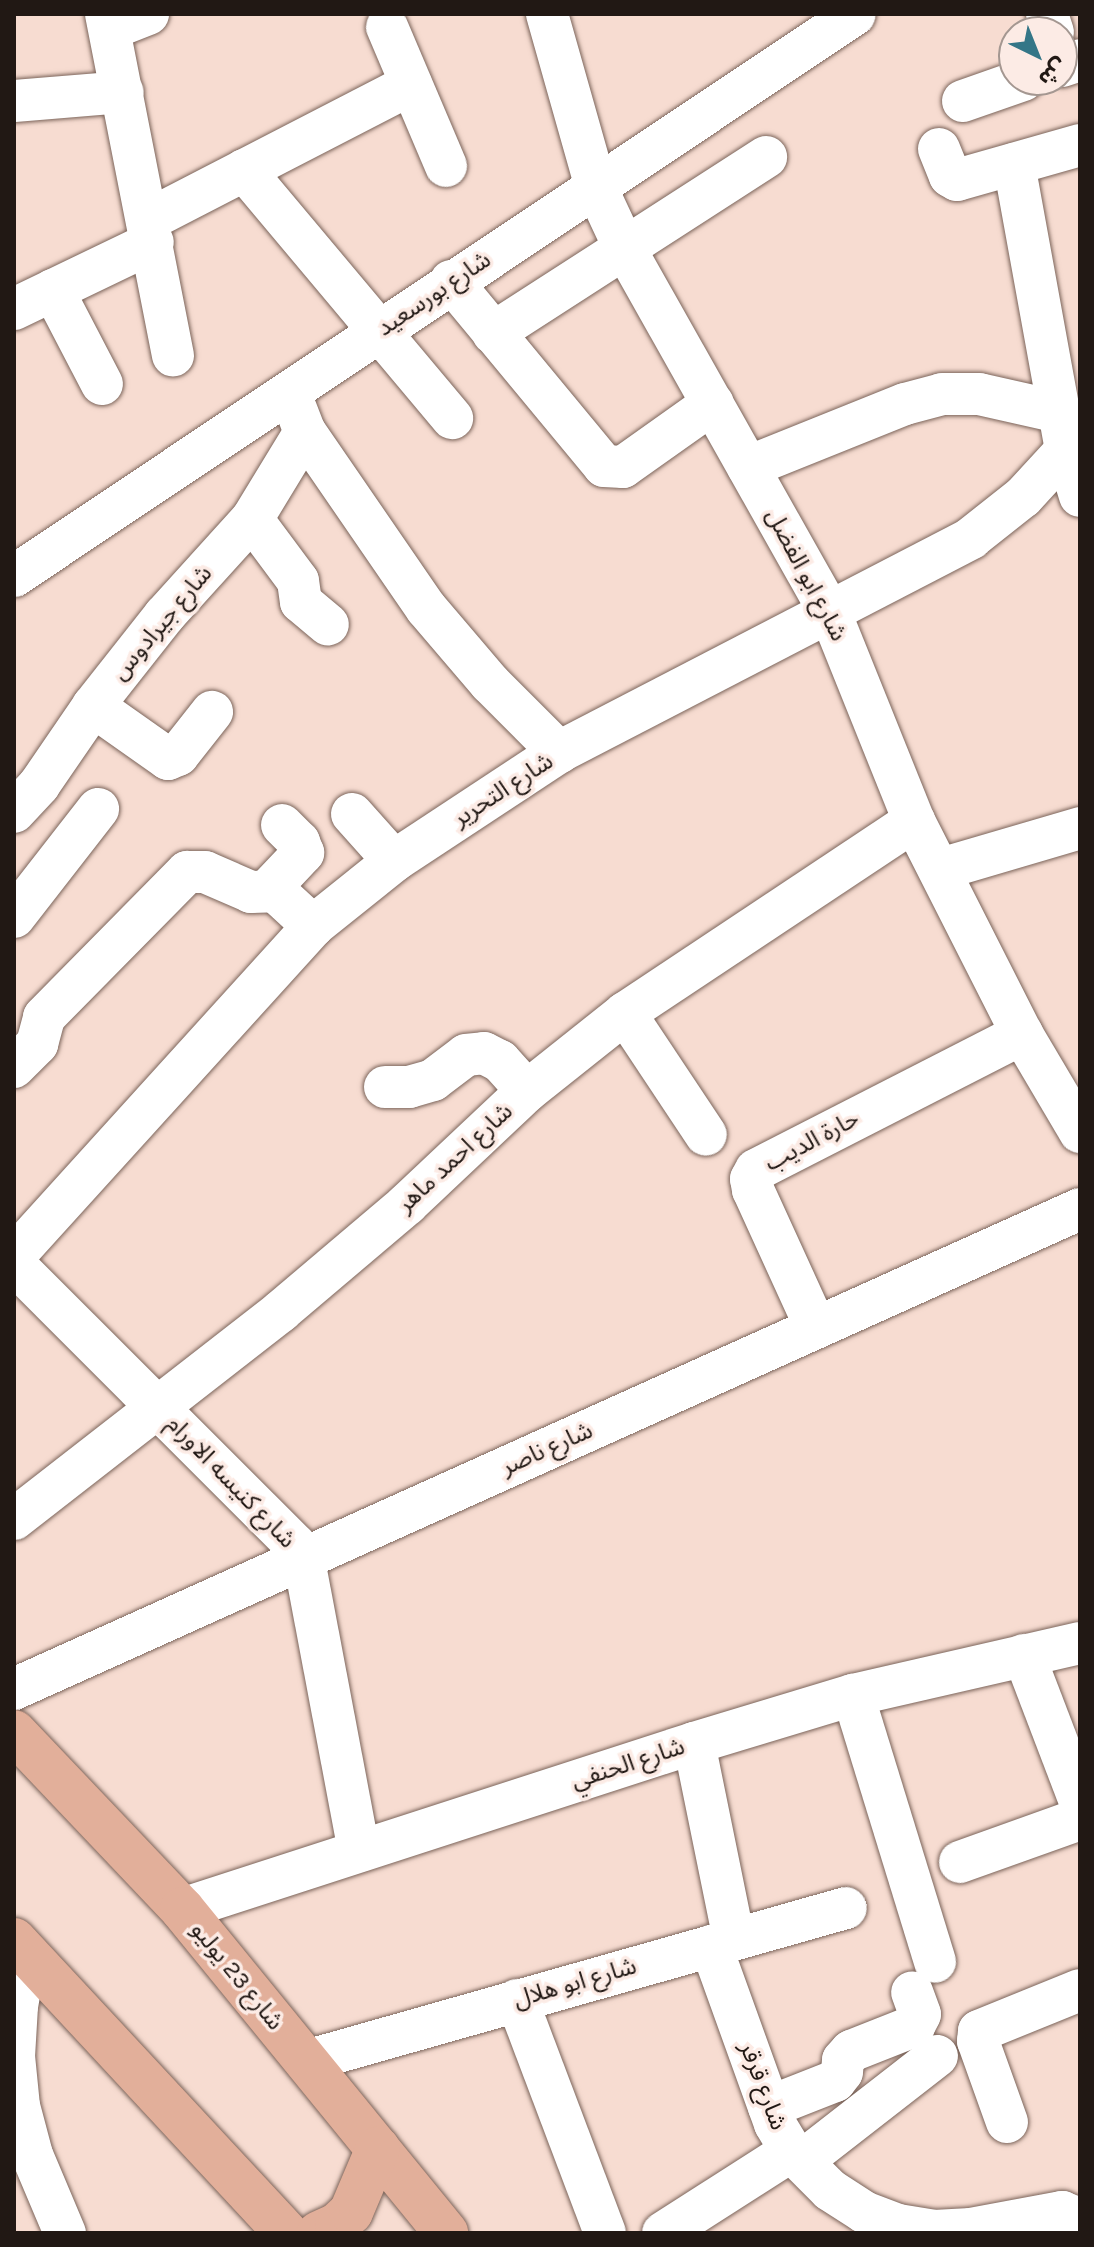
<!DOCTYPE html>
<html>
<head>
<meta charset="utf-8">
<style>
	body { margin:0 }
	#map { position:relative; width:1094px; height:2247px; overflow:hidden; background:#f7dcd1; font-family:Karla,"Noto Sans Arabic",sans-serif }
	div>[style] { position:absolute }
	.roads { filter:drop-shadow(0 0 2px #7b645a) drop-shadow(0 0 2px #7b645a) }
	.minor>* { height:42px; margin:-21px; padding:0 21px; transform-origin:21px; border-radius:21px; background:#fff }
	.major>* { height:44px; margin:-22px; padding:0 22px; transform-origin:22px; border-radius:22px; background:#e2af9a }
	span { translate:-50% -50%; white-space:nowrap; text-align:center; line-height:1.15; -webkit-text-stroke:7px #fcebe5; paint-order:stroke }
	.street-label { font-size:24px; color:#211814 }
	.frame { position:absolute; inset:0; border:16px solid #211814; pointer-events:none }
	.north { position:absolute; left:998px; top:16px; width:80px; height:80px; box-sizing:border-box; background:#fcebe5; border:2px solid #a49791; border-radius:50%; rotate:137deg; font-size:22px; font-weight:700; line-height:32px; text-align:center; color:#211814 }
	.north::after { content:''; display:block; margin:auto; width:28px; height:36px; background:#347687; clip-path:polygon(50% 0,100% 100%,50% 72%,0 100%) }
</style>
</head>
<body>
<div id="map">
	<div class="roads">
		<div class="minor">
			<div style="left:106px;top:14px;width:348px;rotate:78.9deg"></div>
			<div style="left:547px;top:14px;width:180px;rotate:74.2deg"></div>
			<div style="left:596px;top:187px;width:66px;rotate:65deg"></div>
			<div style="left:624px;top:247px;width:419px;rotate:60.6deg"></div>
			<div style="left:830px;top:612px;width:225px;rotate:68.1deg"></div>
			<div style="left:914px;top:821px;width:239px;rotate:63.1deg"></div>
			<div style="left:1022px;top:1034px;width:114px;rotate:59.4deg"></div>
			<div style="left:1047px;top:14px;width:19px;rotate:72deg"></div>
			<div style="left:387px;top:27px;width:151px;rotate:67deg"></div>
			<div style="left:110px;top:29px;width:41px;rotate:-21.5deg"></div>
			<div style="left:1062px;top:66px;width:19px;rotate:-18deg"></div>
			<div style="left:14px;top:101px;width:109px;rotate:-4.7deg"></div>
			<div style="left:963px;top:101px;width:64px;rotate:-19.3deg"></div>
			<div style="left:939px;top:149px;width:29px;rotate:68deg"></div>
			<div style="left:950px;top:176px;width:8px;rotate:30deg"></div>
			<div style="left:957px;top:180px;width:128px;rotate:-15.9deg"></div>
			<div style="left:1014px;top:164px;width:291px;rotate:79.7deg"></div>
			<div style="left:1066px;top:450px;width:48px;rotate:73.1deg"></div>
			<div style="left:244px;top:170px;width:324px;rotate:50deg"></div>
			<div style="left:148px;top:220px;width:296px;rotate:-27.3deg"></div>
			<div style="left:451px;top:281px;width:240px;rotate:50.4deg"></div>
			<div style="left:604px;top:466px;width:19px;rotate:3deg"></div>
			<div style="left:623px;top:467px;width:110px;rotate:-35.4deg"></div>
			<div style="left:53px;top:290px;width:106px;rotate:62.5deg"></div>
			<div style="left:14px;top:309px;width:154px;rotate:-25.7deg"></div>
			<div style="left:493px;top:333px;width:325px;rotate:-32.8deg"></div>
			<div style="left:296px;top:409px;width:25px;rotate:69deg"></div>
			<div style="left:305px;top:432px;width:214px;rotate:55.5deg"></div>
			<div style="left:426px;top:608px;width:99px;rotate:49.5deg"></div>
			<div style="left:490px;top:683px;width:98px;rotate:45deg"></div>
			<div style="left:748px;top:467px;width:169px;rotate:-21.9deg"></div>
			<div style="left:905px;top:404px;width:38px;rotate:-15deg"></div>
			<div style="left:942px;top:394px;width:37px"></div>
			<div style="left:979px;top:394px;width:82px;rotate:12.7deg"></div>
			<div style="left:252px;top:519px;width:77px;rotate:53.4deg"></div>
			<div style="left:298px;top:581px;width:21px;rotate:82deg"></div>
			<div style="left:301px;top:602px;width:35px;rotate:40deg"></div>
			<div style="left:14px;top:576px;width:1011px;rotate:-33.75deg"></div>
			<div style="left:93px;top:706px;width:92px;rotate:35.2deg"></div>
			<div style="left:168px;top:759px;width:11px;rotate:-22deg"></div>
			<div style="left:178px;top:755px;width:55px;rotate:-51.7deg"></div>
			<div style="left:14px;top:812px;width:37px;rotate:-47deg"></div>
			<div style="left:39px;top:785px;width:96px;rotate:-55.6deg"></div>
			<div style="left:93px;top:706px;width:115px;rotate:-51.7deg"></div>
			<div style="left:164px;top:616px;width:131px;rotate:-47.8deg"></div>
			<div style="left:252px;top:519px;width:102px;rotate:-58.7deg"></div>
			<div style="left:352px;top:814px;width:63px;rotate:48.2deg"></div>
			<div style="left:941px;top:869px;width:145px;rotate:-16.4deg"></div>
			<div style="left:269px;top:889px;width:50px;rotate:-46.6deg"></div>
			<div style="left:303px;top:853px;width:12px;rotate:-110deg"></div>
			<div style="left:299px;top:842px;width:24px;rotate:-135deg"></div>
			<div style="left:14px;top:917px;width:137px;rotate:-52.1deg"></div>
			<div style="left:625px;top:1013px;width:146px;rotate:56.4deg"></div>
			<div style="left:14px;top:1067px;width:33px;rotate:-45deg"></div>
			<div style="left:37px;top:1044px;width:28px;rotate:-75deg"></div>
			<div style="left:44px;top:1017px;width:204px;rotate:-45.4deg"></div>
			<div style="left:187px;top:872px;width:18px"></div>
			<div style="left:205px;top:872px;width:50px;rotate:23.5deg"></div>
			<div style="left:251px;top:892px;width:24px;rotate:-2deg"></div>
			<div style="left:275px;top:891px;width:52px;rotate:42.6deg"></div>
			<div style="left:385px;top:1087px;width:24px"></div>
			<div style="left:409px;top:1087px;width:25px;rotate:-16deg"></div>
			<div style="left:433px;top:1080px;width:41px;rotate:-37.1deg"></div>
			<div style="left:466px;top:1055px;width:18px;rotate:-6deg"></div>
			<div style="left:484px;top:1053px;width:18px;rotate:27deg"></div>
			<div style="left:500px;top:1061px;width:40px;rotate:48deg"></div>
			<div style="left:14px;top:1256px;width:445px;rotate:-47.8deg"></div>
			<div style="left:313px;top:926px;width:104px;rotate:-38.7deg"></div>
			<div style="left:394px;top:861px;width:198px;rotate:-33.4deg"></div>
			<div style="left:559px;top:752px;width:464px;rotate:-27.4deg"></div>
			<div style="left:971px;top:538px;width:66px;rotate:-38.3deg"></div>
			<div style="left:1023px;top:497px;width:64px;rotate:-47.5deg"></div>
			<div style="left:1066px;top:450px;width:17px;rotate:-36deg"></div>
			<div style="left:14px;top:1264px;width:397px;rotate:45deg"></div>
			<div style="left:295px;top:1545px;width:17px;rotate:59deg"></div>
			<div style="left:304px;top:1560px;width:296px;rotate:79.3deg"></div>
			<div style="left:816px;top:1328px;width:152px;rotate:-114.5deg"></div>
			<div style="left:753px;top:1190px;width:11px;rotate:-100deg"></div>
			<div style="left:751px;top:1179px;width:10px;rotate:-61deg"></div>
			<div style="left:756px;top:1170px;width:299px;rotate:-27.1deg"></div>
			<div style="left:14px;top:1519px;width:338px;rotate:-37.9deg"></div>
			<div style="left:281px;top:1311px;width:165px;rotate:-40.3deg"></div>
			<div style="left:407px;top:1204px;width:165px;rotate:-43.3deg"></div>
			<div style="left:527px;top:1091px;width:125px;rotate:-38.5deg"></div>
			<div style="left:625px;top:1013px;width:347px;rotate:-33.6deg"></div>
			<div style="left:1024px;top:1655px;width:157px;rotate:69.1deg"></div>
			<div style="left:14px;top:1689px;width:1169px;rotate:-24.24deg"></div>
			<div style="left:853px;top:1695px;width:279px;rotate:72.9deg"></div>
			<div style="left:694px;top:1743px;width:200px;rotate:78.5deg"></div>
			<div style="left:960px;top:1862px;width:127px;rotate:-19.7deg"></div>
			<div style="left:182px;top:1909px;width:538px;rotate:-17.96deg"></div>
			<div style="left:694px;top:1743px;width:166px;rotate:-16.8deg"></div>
			<div style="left:853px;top:1695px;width:233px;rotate:-12.9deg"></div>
			<div style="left:711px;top:1946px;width:189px;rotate:70.2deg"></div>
			<div style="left:775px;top:2124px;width:31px;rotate:59deg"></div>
			<div style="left:791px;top:2151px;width:55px;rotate:45deg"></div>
			<div style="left:830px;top:2190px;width:40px;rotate:32.9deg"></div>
			<div style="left:864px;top:2212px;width:36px;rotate:21deg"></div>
			<div style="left:898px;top:2225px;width:36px;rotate:9deg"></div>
			<div style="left:934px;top:2231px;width:37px;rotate:-3deg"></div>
			<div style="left:971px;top:2229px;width:93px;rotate:-10.6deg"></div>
			<div style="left:1062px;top:2212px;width:19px;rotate:21deg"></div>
			<div style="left:26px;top:1956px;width:51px;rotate:100.2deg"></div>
			<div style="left:17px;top:2006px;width:50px;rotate:93.4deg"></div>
			<div style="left:14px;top:2056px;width:50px;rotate:84.3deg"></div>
			<div style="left:19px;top:2106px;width:51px;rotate:75.1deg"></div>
			<div style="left:32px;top:2155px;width:85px;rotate:67.1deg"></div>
			<div style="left:517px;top:2000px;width:249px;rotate:69.3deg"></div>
			<div style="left:306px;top:2061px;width:561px;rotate:-15.82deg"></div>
			<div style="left:769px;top:2107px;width:71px;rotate:-21.5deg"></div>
			<div style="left:835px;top:2081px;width:11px;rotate:-52deg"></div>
			<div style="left:842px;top:2072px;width:12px;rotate:-85deg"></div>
			<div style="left:843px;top:2060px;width:12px;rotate:-48deg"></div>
			<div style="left:851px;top:2051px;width:68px;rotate:-21.6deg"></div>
			<div style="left:914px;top:2026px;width:13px;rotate:-63deg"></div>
			<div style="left:920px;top:2014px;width:23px;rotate:-110deg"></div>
			<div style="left:1007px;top:2122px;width:86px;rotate:-109.7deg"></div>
			<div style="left:978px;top:2041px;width:10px;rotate:-84deg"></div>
			<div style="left:979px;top:2031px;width:109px;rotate:-22.1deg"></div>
			<div style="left:802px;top:2161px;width:171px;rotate:-37.9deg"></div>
			<div style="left:663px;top:2233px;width:152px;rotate:-32.6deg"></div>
		</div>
		<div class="major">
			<div style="left:14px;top:1732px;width:244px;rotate:46.5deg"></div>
			<div style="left:182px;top:1909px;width:418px;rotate:50.8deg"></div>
			<div style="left:14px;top:1940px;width:400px;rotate:47.1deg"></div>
			<div style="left:319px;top:2233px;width:20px;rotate:-24deg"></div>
			<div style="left:337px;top:2225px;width:19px;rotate:-43deg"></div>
			<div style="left:351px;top:2212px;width:69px;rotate:-67.1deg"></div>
		</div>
	</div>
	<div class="street-label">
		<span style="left:434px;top:294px;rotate:-34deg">شارع بورسعيد</span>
		<span style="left:806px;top:575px;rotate:62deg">شارع ابو الفضل</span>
		<span style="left:162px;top:623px;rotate:-50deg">شارع جيرادوس</span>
		<span style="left:503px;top:790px;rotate:-33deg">شارع التحرير</span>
		<span style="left:812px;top:1141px;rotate:-28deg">حارة الديب</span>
		<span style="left:455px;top:1158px;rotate:-43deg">شارع احمد ماهر</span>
		<span style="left:547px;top:1449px;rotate:-24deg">شارع ناصر</span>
		<span style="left:231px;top:1482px;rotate:46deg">شارع كنيسه الاورام</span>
		<span style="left:628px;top:1764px;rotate:-18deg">شارع الحنفي</span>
		<span style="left:237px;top:1976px;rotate:51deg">شارع 23 يوليو</span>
		<span style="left:575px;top:1983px;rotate:-16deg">شارع ابو هلال</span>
		<span style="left:763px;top:2086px;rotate:69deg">شارع قرقر</span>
	</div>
	<div class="frame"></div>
	<div class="north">ش</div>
</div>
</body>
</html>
